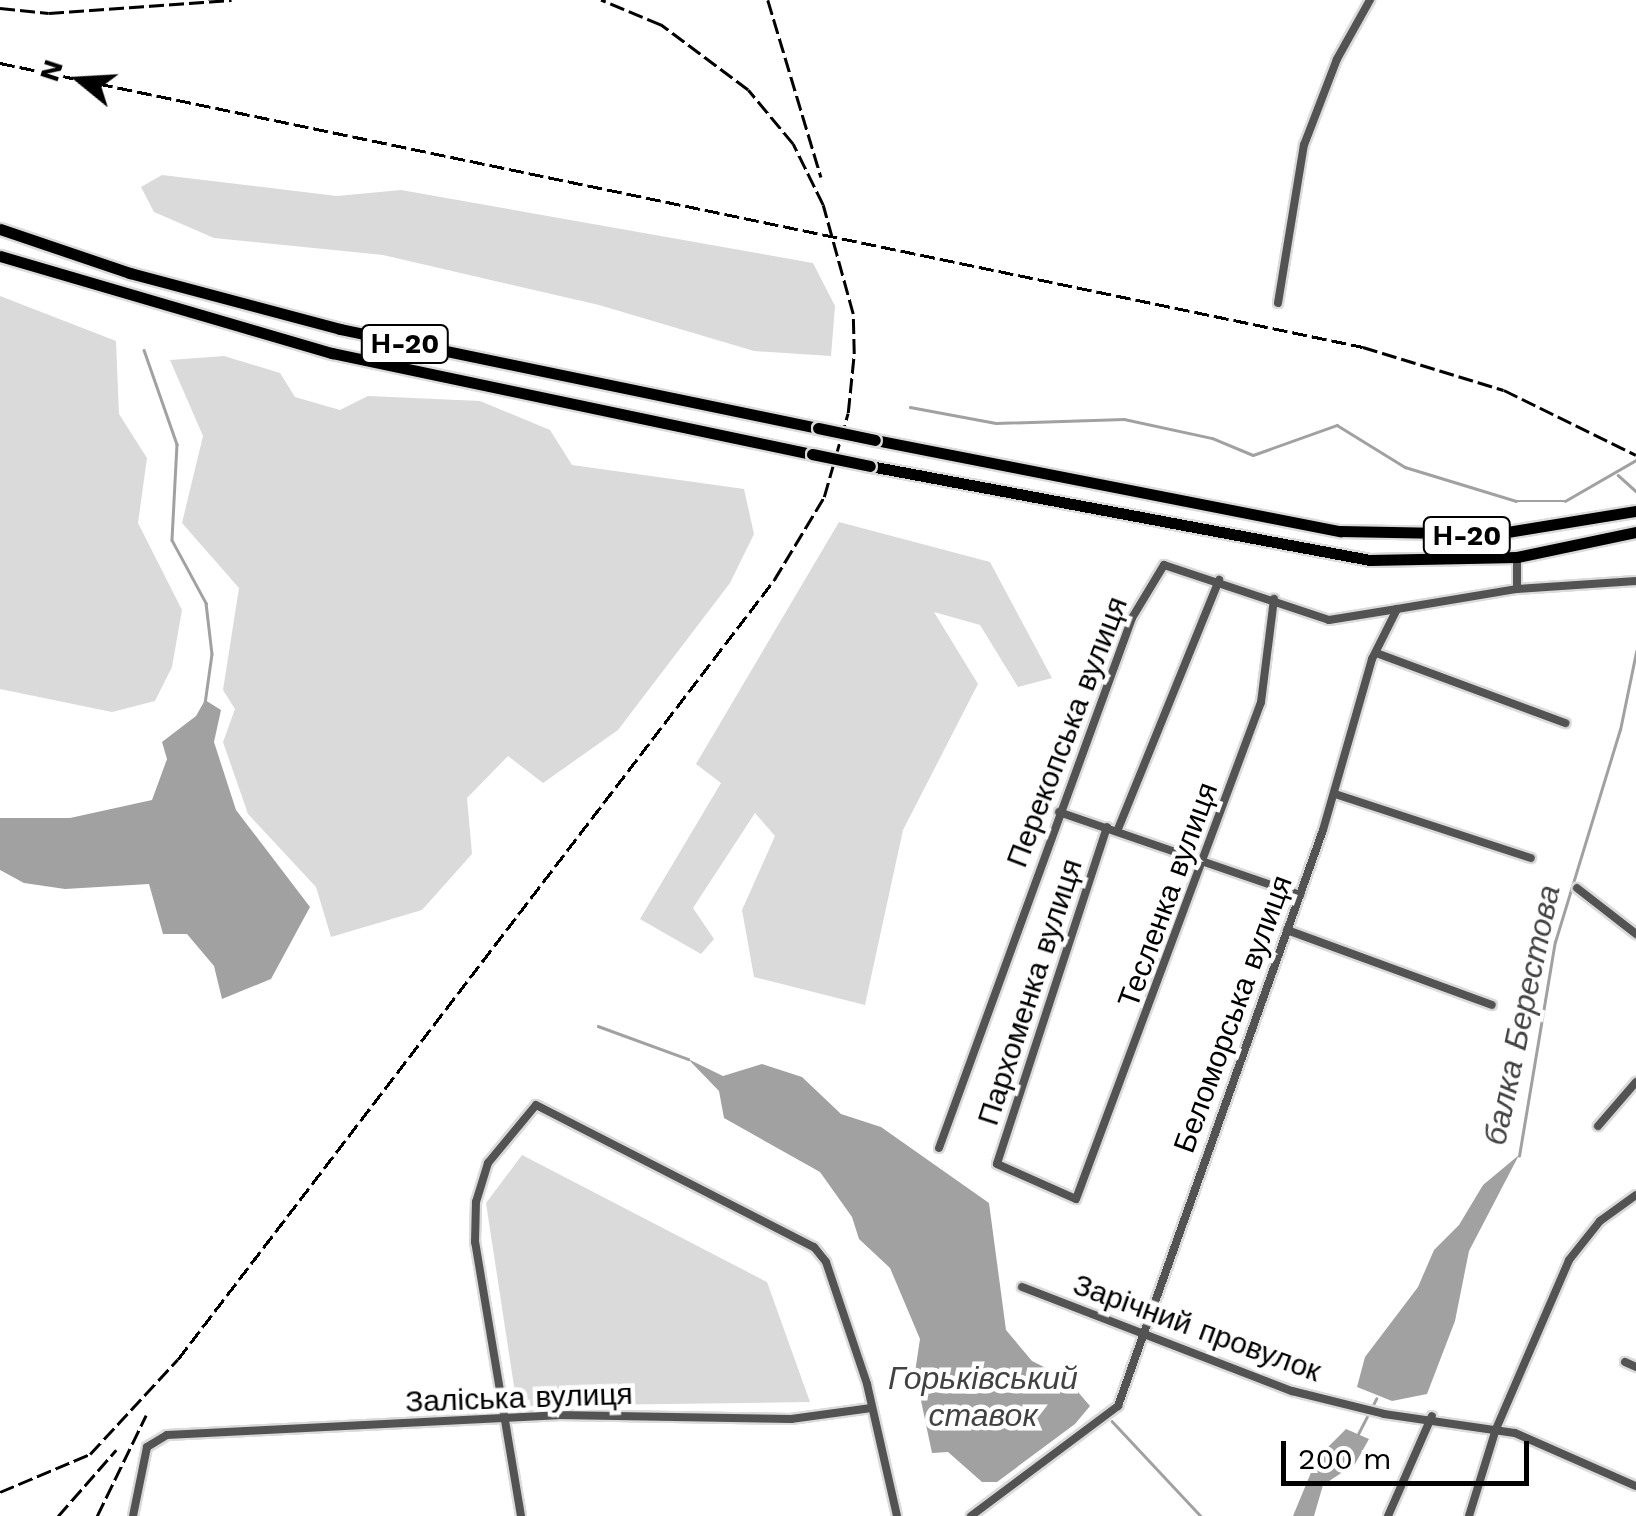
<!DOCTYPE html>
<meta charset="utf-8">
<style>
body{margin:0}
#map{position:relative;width:1636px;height:1516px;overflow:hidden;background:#fff;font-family:"Work Sans",sans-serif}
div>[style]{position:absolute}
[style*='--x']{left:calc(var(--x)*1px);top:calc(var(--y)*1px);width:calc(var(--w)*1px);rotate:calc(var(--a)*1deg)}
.green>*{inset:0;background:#dadada}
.water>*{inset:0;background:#a1a1a1}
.stream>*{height:2.5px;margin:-1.25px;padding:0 1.25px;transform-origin:1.25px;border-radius:1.25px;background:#a1a1a1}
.roads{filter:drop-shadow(2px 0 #dbdbdb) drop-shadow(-2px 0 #dbdbdb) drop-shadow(0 2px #dbdbdb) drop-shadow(0 -2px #dbdbdb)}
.minor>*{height:8px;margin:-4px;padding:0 4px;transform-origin:4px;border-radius:4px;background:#535353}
.primary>*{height:11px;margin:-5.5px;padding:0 5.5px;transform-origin:5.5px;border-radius:5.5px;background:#000}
.rail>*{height:2.5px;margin-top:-1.25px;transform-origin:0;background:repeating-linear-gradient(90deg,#000 0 15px,transparent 0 20px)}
.bridges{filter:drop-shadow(2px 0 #dbdbdb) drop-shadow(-2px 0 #dbdbdb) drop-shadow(0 2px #dbdbdb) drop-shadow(0 -2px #dbdbdb)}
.primary-bridge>*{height:11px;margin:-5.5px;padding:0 5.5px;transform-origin:5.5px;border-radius:5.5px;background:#000}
span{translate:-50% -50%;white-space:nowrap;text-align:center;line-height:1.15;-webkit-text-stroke:9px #fff;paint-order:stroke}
.shield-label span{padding:2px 8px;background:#fff;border:2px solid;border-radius:8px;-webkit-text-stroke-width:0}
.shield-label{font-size:28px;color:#000;font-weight:700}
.street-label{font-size:30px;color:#000}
.water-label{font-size:32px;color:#424242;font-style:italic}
.north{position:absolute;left:30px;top:30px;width:100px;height:100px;-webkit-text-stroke:8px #fff;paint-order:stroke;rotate:288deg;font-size:28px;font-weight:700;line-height:40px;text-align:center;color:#000}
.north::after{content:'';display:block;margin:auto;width:35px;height:45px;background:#000;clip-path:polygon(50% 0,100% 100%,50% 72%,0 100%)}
.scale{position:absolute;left:1281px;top:1441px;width:248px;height:45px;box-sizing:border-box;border:5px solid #000;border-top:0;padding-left:12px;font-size:30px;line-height:35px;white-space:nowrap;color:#000;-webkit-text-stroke:8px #fff;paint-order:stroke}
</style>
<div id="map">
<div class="green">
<div style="clip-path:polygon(162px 175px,337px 196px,401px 190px,813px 263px,835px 306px,831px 356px,754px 351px,599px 305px,383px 255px,214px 238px,154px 212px,141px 187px)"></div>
<div style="clip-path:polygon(0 296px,116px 341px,119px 414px,147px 458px,138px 523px,182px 610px,172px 667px,155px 701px,112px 712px,0 689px)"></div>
<div style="clip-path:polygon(224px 356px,280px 373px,295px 397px,340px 410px,368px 396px,480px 401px,550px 430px,572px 465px,744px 489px,754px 534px,730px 583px,618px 730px,543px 783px,508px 756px,467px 798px,472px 854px,422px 910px,331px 937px,316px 887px,248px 814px,223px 742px,235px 709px,223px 690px,239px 588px,182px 523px,203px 436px,170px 360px)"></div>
<div style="clip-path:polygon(839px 522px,990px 562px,1052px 678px,1018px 687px,980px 625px,934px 612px,978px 684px,903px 830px,865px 1005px,754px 977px,742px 910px,775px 836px,755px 813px,693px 908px,714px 939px,701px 954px,640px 919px,721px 783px,696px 764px)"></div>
<div style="clip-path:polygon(522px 1155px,767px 1282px,810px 1402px,517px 1406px,486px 1203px)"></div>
</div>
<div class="water">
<div style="clip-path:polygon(205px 700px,221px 710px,214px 742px,236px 810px,310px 907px,271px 979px,222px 999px,214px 966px,187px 934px,163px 934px,149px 884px,65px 889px,24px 883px,0 870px,0 818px,70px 818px,152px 800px,167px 759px,162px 742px,196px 716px)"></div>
<div style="clip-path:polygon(688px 1059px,723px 1076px,762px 1064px,802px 1077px,841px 1114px,881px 1127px,989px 1203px,1006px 1330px,1032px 1361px,1066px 1378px,1090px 1406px,1075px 1424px,997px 1482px,982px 1482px,948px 1452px,932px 1453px,915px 1372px,920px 1339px,890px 1268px,859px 1239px,852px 1217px,820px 1172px,724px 1118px,719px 1091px)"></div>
<div style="clip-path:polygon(1519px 1155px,1469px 1251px,1455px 1321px,1427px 1394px,1392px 1401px,1357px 1387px,1365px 1357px,1418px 1287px,1434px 1250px,1459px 1225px,1483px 1185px)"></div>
<div style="clip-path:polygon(1346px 1429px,1369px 1439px,1355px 1464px,1323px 1485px,1314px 1516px,1293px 1516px,1317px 1458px)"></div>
</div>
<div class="stream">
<div style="--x:144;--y:350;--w:100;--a:70.7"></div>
<div style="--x:177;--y:444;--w:96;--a:93"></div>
<div style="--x:172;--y:540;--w:72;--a:61.6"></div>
<div style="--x:206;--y:603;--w:51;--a:83.3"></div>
<div style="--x:212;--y:654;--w:50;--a:98"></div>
<div style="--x:910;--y:407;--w:87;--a:10.5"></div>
<div style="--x:996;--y:423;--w:128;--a:-1.8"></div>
<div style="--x:1124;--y:419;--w:90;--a:12.2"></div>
<div style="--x:1212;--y:438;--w:44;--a:22.5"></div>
<div style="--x:1253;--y:455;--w:89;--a:-19.7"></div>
<div style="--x:1337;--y:425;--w:80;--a:31.7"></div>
<div style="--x:1405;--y:467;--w:116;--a:17"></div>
<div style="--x:1516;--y:501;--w:49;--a:0"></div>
<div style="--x:1565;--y:501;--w:82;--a:-30"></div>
<div style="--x:1618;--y:475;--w:24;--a:42"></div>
<div style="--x:598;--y:1026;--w:96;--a:20.1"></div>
<div style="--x:1519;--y:1156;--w:217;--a:-80.5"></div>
<div style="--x:1555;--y:942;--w:222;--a:-73"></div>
<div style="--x:1620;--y:730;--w:80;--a:-78.4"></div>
<div style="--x:1112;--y:1421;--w:130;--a:46.9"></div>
<div style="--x:1357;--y:1436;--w:42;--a:-62.8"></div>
</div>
<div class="roads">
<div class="minor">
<div style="--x:1278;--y:303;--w:160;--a:-80.7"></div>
<div style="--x:1304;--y:145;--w:92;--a:-69"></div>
<div style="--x:1337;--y:59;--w:68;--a:-60.8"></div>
<div style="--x:1517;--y:589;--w:119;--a:-3.8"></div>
<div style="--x:1376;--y:653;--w:202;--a:20.3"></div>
<div style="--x:1335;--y:794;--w:206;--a:18.1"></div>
<div style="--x:1059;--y:812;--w:255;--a:19"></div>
<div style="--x:1107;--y:827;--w:354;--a:108.1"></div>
<div style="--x:997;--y:1164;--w:86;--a:23.9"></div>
<div style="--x:1076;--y:1199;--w:530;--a:-69.58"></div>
<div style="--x:1261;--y:702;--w:104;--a:-82.8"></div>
<div style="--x:1118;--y:829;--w:269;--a:-67.9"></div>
<div style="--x:1577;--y:888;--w:75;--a:37.9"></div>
<div style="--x:1287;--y:930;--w:218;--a:20.1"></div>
<div style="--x:1598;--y:1126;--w:58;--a:-49.2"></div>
<div style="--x:939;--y:1148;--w:564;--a:-69.99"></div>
<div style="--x:1132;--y:618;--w:62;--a:-58.9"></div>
<div style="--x:1164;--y:565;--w:174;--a:18.4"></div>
<div style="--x:1329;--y:620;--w:69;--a:-9.2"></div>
<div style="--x:1022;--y:1287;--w:289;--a:21.1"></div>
<div style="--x:1292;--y:1391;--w:95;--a:14"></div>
<div style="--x:1384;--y:1414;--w:132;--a:8.3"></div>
<div style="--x:1515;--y:1433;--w:132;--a:23.7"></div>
<div style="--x:1625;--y:1362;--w:12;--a:24"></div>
<div style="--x:133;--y:1516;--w:70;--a:-78.5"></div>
<div style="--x:147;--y:1447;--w:23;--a:-31"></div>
<div style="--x:167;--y:1435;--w:391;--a:-2.9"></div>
<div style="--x:557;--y:1415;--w:234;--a:1"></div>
<div style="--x:791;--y:1419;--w:81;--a:-7.8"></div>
<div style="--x:521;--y:1516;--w:278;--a:-99.5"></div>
<div style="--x:475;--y:1242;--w:40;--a:-88.6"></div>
<div style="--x:476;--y:1202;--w:41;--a:-72.9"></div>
<div style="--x:488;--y:1163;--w:75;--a:-50.4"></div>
<div style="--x:536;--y:1105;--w:312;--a:27.1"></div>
<div style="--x:814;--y:1247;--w:19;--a:51"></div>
<div style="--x:826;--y:1262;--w:129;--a:71.4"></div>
<div style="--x:867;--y:1384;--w:135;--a:77.2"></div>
<div style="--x:971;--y:1516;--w:184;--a:-36.8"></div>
<div style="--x:1118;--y:1406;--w:611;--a:-70.41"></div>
<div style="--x:1323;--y:830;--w:178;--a:-74"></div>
<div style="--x:1372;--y:659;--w:56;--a:-63.4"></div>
<div style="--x:1397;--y:609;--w:122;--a:-9.5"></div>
<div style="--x:1517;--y:589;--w:32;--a:-90"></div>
<div style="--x:1388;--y:1516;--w:109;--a:-66.3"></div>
<div style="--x:1469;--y:1516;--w:91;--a:-72.8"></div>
<div style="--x:1496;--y:1429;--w:184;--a:-66.6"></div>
<div style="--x:1569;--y:1260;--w:50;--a:-51.5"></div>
<div style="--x:1600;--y:1221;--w:44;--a:-35.8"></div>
</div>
<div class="primary">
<div style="--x:0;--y:229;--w:137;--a:18.7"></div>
<div style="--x:130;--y:273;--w:217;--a:14.9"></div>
<div style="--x:340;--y:329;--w:488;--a:11.7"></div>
<div style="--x:0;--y:256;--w:346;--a:16.3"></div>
<div style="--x:332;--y:353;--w:491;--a:11.9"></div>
<div style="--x:875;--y:440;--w:474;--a:11.1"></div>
<div style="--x:1340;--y:531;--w:155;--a:1.1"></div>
<div style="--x:1495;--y:534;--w:143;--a:-9.3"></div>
<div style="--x:870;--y:466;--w:509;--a:10.65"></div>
<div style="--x:1370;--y:560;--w:147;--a:-1.2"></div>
<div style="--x:1517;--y:557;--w:122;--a:-11.9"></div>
</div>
</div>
<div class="rail">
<div style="--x:768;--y:0;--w:185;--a:73.3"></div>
<div style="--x:0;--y:8;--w:49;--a:5.8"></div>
<div style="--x:49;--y:13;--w:183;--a:-4.1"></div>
<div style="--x:0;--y:63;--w:1392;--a:11.77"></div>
<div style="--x:1363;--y:347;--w:147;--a:17"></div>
<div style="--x:1504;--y:390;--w:147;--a:26.2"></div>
<div style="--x:0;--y:1492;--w:98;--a:-22.9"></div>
<div style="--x:90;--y:1454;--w:129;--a:-47.2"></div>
<div style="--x:178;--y:1359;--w:981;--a:-52.58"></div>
<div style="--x:774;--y:580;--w:97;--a:-58.9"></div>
<div style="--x:824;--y:497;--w:87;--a:-74.1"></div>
<div style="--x:848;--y:413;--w:59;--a:-84.2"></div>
<div style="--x:854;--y:354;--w:40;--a:-91.4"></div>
<div style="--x:853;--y:314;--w:113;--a:-105.4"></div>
<div style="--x:823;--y:205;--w:68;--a:-116.2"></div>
<div style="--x:793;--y:144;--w:70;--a:-129.8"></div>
<div style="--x:748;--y:90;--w:109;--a:-143.2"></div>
<div style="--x:661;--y:25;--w:65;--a:-157.4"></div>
<div style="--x:58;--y:1516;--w:88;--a:-48.7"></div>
<div style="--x:97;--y:1516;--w:112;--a:-64.1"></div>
</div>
<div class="bridges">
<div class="primary-bridge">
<div style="--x:818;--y:428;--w:58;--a:11.9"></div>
<div style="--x:812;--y:454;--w:59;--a:11.7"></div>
</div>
</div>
<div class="shield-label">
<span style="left:405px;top:344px">Н-20</span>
<span style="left:1467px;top:536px">Н-20</span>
</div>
<div class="street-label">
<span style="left:1067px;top:732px;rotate:-69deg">Перекопська вулиця</span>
<span style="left:1168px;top:895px;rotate:-70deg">Тесленка вулиця</span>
<span style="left:1030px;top:992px;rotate:-72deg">Пархоменка вулиця</span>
<span style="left:1233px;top:1014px;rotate:-70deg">Беломорська вулиця</span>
<span style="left:1197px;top:1328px;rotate:20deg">Зарічний провулок</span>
<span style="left:519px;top:1398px;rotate:-2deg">Заліська вулиця</span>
</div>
<div class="water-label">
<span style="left:1522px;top:1015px;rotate:-78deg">балка Берестова</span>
<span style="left:983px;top:1397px">Горьківський<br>ставок</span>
</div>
<div class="north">N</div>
<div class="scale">200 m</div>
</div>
